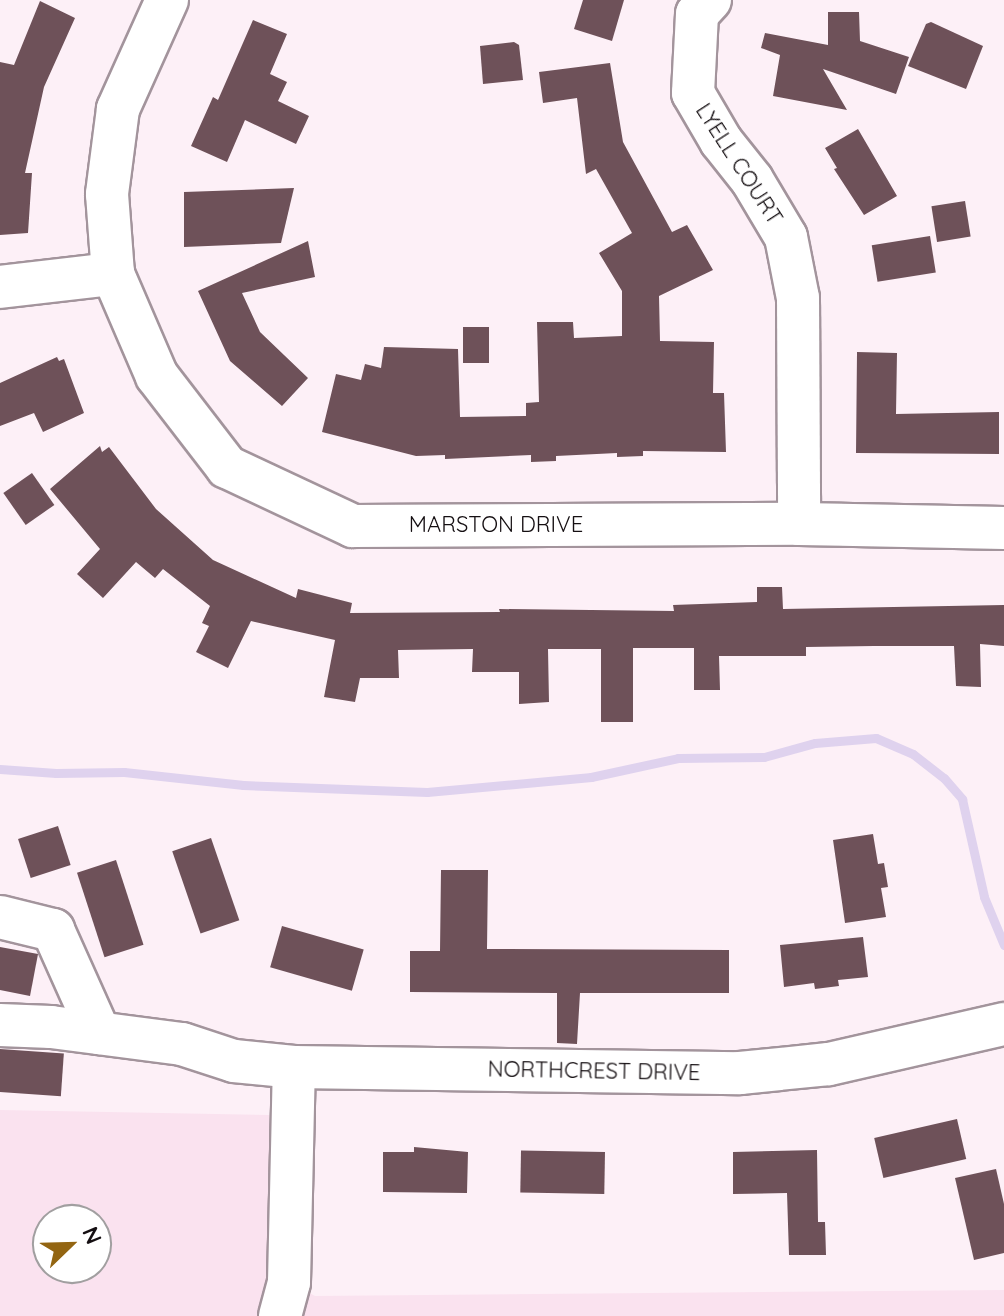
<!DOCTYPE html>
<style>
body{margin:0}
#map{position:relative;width:1004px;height:1316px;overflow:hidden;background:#fdf0f7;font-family:Quicksand,sans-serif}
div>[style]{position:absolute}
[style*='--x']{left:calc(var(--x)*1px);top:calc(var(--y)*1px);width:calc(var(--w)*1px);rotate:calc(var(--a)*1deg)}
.built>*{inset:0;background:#fae2ef}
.stream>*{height:9px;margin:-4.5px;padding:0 4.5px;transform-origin:4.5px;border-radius:4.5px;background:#dfd2ee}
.building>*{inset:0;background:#6e5159;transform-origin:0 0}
.roads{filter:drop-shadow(2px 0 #a3949c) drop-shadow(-2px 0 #a3949c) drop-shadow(0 2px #a3949c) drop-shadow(0 -2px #a3949c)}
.minor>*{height:42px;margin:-21px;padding:0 21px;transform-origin:21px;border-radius:21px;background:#fff}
span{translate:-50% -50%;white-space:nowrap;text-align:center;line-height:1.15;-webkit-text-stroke:8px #fff;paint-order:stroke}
.street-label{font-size:22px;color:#150f12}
.north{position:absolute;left:32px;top:1204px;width:80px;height:80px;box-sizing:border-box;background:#fff;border:2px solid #a19fa0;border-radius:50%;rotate:67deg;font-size:22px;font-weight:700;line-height:32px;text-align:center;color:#150f12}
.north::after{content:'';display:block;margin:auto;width:28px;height:36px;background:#936512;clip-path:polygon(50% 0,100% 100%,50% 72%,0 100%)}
</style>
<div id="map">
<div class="built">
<div style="clip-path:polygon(evenodd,0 1110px,269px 1115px,272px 1175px,289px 1282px,315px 1296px,1004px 1290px,1004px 1316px,0 1316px,0 1110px,48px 1220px,96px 1220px,96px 1268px,48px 1268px,48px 1220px)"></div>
</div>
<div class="stream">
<div style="--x:0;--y:769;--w:56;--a:4.1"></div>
<div style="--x:56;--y:773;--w:68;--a:-0.8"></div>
<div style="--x:124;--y:772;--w:120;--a:6.2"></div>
<div style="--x:243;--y:785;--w:184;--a:2.2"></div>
<div style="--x:427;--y:792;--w:165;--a:-5.2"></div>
<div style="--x:591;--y:777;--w:89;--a:-12.3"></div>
<div style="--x:678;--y:758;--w:86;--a:-0.7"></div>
<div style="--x:764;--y:757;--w:53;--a:-15.4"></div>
<div style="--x:815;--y:743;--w:61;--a:-4.7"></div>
<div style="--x:876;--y:738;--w:40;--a:23.4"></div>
<div style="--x:913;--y:754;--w:39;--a:38"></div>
<div style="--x:944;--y:778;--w:28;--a:49"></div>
<div style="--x:962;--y:799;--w:100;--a:77.3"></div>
<div style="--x:984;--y:897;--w:52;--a:67.4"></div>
</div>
<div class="building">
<div style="clip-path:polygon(583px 0,624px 0,612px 41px,574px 29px)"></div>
<div style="clip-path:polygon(40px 1px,75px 18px,44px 87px,25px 173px,32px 173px,28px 233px,0 235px,0 62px,14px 65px)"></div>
<div style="clip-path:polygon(828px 12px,859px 12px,860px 41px,909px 57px,896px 94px,823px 69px,847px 110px,773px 96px,780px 55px,761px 48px,765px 33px,828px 45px)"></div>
<div style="clip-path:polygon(253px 20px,287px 34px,270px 74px,287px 82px,278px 101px,309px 116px,296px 144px,245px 120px,227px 162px,191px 146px,213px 97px,218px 100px)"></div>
<div style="clip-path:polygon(931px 22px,983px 46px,966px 89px,908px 66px,926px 24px)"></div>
<div style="clip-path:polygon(514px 42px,519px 45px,523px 80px,483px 84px,480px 46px)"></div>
<div style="clip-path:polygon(610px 63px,623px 142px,672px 232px,687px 225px,713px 270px,659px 296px,660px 341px,714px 342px,713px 393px,724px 393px,726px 452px,643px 451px,643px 456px,617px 457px,617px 453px,556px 456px,556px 461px,531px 462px,531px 455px,445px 459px,445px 455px,416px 456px,322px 432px,336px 374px,361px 380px,365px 364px,381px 368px,384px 347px,458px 349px,460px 417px,526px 416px,526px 403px,539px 402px,537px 322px,573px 322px,574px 338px,622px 336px,622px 291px,599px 253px,632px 233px,596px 169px,586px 174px,577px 98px,543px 103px,539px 72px)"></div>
<div style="clip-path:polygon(858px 129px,897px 196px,864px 215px,834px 169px,837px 168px,825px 148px)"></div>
<div style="clip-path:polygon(294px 188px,281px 243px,184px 247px,184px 192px)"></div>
<div style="left:965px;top:201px;width:36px;height:34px;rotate:81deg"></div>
<div style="left:930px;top:236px;width:37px;height:59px;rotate:81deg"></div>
<div style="clip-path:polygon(308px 241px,315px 277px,242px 293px,260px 332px,308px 378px,282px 406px,230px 361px,198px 291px)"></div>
<div style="left:463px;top:327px;width:26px;height:36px"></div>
<div style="clip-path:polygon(857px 352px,897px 353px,896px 414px,999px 412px,999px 454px,856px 453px)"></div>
<div style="clip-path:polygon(57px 357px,59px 361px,64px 359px,84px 413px,43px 432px,34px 413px,0 426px,0 383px)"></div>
<div style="clip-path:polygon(100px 446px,102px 452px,109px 447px,156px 509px,213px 560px,296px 598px,298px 589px,352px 603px,350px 613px,500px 612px,499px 609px,674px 611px,673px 605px,757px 602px,757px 587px,782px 587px,783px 609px,1004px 605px,1004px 646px,980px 644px,981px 687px,956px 686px,954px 646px,874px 646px,806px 647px,806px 656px,719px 656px,720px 690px,694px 690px,694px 648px,633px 648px,633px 722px,601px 722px,601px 649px,548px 649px,549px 702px,519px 704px,519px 672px,472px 672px,473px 649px,398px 650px,399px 678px,360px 678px,355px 702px,324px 697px,335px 640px,251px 621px,228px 668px,196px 652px,209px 626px,202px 623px,210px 606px,163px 569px,155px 578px,136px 562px,103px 598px,77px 574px,100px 549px,50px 489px)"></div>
<div style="left:32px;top:473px;width:39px;height:35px;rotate:55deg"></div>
<div style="left:58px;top:826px;width:41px;height:42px;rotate:72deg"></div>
<div style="clip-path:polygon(873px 834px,878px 864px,884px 863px,888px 887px,881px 888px,886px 917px,845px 923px,833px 840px)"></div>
<div style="left:211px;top:838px;width:87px;height:41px;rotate:71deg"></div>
<div style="left:116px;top:860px;width:89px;height:41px;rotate:72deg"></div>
<div style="clip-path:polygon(441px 870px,488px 870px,487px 949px,729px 950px,729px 993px,580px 993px,577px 1044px,557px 1043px,557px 993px,410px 992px,410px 951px,440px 951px)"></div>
<div style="left:282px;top:926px;width:85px;height:43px;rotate:16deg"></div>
<div style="clip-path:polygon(863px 937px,868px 977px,838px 980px,839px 986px,815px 989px,814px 983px,784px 987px,780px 945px)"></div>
<div style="clip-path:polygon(0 947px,38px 954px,30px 996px,0 990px)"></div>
<div style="left:0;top:1049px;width:64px;height:43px;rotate:4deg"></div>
<div style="left:957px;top:1119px;width:41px;height:85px;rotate:77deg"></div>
<div style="clip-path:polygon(414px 1147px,468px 1152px,467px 1193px,383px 1192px,383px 1152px,414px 1152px)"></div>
<div style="clip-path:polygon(817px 1150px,818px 1222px,825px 1222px,826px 1255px,789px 1255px,787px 1193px,733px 1194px,733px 1152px)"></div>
<div style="left:605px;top:1152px;width:42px;height:84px;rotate:91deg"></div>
<div style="clip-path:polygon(996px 1169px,1004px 1204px,1004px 1253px,974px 1260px,955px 1178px)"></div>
</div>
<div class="roads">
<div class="minor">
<div style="--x:167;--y:0;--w:120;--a:114.2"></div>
<div style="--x:118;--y:109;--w:86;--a:97.4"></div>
<div style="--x:107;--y:194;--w:80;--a:85.7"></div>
<div style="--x:113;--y:274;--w:111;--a:66.7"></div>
<div style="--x:157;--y:376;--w:115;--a:52.4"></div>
<div style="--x:227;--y:467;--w:139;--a:25.1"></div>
<div style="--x:353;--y:526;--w:446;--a:-0.3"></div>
<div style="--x:799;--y:524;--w:205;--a:1.1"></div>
<div style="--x:710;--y:0;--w:19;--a:133"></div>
<div style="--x:697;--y:14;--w:79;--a:92.9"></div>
<div style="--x:693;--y:93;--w:56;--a:59.7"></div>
<div style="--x:721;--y:141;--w:50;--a:51.5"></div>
<div style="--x:752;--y:180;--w:66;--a:59.2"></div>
<div style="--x:786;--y:237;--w:62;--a:78.9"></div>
<div style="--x:798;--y:298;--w:226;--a:89.7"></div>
<div style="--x:0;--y:287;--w:114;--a:-6.6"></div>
<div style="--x:0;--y:917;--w:55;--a:13.8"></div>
<div style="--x:53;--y:930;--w:113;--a:65.9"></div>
<div style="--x:0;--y:1025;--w:51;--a:2.2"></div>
<div style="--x:51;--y:1027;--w:132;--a:7.4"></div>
<div style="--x:182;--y:1044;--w:55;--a:18.1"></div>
<div style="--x:234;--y:1061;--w:60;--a:5.7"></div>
<div style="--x:294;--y:1067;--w:446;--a:0.8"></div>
<div style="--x:740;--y:1073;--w:89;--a:-5.8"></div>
<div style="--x:829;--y:1064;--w:180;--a:-12.9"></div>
<div style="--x:280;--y:1316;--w:35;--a:-75"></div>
<div style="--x:289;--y:1282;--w:215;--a:-88.7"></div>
</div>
</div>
<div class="street-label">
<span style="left:739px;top:164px;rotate:57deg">LYELL COURT</span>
<span style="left:496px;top:525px">MARSTON DRIVE</span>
<span style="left:594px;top:1071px;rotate:1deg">NORTHCREST DRIVE</span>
</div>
<div class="north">N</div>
</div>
